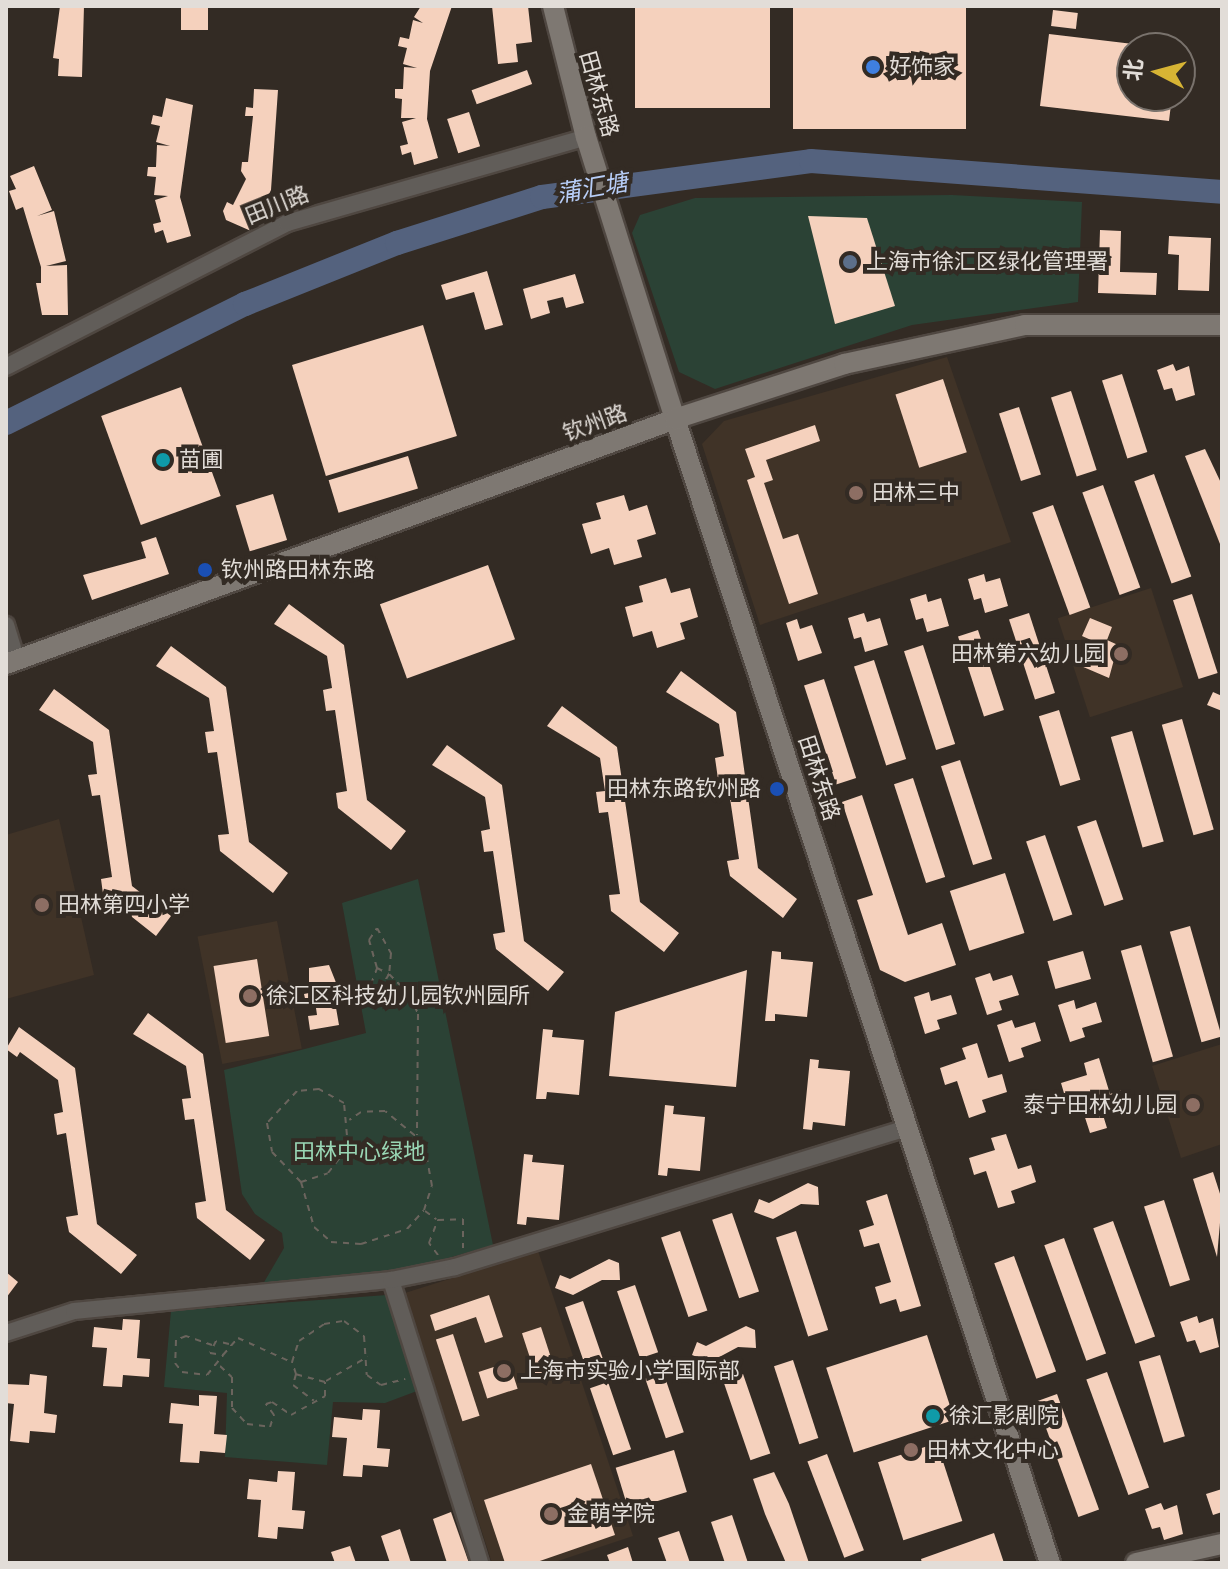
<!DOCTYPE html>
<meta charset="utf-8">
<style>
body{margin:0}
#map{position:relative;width:1228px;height:1569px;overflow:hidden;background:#332b24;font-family:"DM Sans","Noto Sans SC",sans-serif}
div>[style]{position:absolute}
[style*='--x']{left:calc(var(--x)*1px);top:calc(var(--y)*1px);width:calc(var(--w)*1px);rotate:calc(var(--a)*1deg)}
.built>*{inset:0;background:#403327;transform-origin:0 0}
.green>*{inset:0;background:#2b4235}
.river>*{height:24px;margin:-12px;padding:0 12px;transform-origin:12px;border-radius:12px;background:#54627e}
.building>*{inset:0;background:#f5d1bd;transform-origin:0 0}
.path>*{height:2px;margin-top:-1px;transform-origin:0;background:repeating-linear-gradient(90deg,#6b645d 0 6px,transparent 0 12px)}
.roads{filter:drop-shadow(2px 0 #4f4741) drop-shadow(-2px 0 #4f4741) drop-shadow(0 2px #4f4741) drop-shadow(0 -2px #4f4741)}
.street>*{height:16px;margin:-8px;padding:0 8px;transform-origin:8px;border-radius:8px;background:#615d59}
.secondary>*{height:20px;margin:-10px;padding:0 10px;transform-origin:10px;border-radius:10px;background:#7e7872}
.dots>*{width:22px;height:22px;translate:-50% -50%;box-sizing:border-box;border:4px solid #332b24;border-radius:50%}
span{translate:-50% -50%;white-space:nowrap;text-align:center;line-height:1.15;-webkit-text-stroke:8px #332b24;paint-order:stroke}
.poi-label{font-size:22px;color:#e2ddd8}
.left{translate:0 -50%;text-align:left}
.right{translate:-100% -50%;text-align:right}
.street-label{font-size:22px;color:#e2ddd8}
.park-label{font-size:22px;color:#99d7b5}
.water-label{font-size:24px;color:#b8cef8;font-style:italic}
.frame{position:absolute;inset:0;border:8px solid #e2ddd8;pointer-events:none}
.north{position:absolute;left:1116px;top:32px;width:80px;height:80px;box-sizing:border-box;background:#332b24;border:2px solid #79726c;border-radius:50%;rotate:276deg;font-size:22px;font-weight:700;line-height:32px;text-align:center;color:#e2ddd8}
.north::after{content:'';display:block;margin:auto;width:28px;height:36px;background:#d7b434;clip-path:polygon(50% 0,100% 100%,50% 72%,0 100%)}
</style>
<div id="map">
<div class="built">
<div style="clip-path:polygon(947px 357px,1011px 542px,760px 625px,702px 444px,724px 421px)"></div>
<div style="left:1151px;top:588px;width:104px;height:98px;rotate:72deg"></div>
<div style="clip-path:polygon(59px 819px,94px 975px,6px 999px,6px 835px)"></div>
<div style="left:277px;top:921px;width:130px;height:81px;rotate:79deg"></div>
<div style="clip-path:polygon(1222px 1044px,1222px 1144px,1181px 1158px,1152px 1066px)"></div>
<div style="clip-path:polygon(538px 1251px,633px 1536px,552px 1563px,492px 1563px,405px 1293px)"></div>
</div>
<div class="green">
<div style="clip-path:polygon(952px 195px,1082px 202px,1078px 302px,912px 325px,715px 389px,679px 372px,632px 233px,640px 215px,695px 198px)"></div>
<div style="clip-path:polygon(418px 879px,493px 1245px,407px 1270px,263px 1284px,284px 1248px,282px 1233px,255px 1214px,242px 1194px,224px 1070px,366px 1033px,342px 903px)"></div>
<div style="clip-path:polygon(387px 1295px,417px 1391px,385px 1403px,333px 1402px,327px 1465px,225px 1457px,227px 1393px,164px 1387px,171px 1311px)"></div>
</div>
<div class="river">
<div style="--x:6;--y:423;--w:267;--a:-26.5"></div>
<div style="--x:245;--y:304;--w:164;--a:-21.9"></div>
<div style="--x:397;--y:243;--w:152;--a:-17.6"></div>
<div style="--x:542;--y:197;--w:271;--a:-7.6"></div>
<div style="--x:811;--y:161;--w:412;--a:4.3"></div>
</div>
<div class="building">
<div style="clip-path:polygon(60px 6px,84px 6px,82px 77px,58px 76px,59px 59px,53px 58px)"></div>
<div style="left:181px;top:6px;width:27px;height:24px"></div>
<div style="clip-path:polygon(421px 6px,452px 6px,430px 71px,427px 119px,438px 158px,414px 165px,411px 152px,402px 155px,400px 146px,408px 144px,402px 122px,416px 118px,401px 118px,402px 99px,395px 98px,395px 89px,403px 89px,404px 67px,417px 68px,403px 64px,407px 48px,398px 46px,400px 37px,409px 39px,413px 20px,423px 23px,414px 17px)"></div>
<div style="clip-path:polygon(492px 6px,528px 6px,532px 42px,516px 44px,518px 62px,498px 64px)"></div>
<div style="left:635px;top:6px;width:135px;height:102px"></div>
<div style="left:793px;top:6px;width:173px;height:123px"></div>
<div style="left:1053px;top:10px;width:25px;height:16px;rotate:7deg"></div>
<div style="clip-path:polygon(1049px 34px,1150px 46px,1132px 48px,1132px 96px,1172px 96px,1169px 121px,1040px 106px)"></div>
<div style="left:527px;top:70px;width:15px;height:59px;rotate:70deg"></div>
<div style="clip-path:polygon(254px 89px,278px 90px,271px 190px,251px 231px,226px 220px,223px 211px,227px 202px,233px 205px,246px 179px,241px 171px,242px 162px,248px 162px,253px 116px,245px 116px,246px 107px,253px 108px)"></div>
<div style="clip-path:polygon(166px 98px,193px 105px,180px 197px,191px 236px,167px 243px,163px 230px,155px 233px,153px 224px,161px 222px,155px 200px,168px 196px,154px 195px,156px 177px,147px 176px,148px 167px,156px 167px,157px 145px,170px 146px,156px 142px,160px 126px,151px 124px,153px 115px,162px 117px)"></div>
<div style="left:469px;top:112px;width:36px;height:23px;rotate:72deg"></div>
<div style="clip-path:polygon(34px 166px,52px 210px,37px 216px,54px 211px,66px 261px,46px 266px,67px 265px,68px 315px,42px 315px,36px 283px,41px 283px,41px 267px,23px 207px,16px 210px,9px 191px,16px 189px,10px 176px)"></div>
<div style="clip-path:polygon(808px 216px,867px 218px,895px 306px,835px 324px)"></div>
<div style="clip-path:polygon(1100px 230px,1121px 231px,1120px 272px,1157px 273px,1156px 295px,1098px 293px)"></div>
<div style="clip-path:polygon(1169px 236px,1211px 238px,1209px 291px,1178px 290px,1179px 255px,1168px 254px)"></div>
<div style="clip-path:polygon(487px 271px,503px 325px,485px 330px,474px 292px,446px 300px,441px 285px)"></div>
<div style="clip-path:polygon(575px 274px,584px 303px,566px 308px,563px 297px,547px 301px,550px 313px,531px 319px,523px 289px)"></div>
<div style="left:423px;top:325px;width:116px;height:137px;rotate:73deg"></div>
<div style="clip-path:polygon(1173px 364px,1176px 371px,1189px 366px,1195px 395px,1176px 401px,1172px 388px,1164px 390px,1157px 370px)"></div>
<div style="left:1122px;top:374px;width:82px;height:21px;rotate:72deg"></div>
<div style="left:943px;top:379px;width:77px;height:50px;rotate:72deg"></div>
<div style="left:181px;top:387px;width:116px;height:85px;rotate:70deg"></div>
<div style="left:1071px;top:391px;width:83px;height:21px;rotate:72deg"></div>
<div style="left:1019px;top:407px;width:71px;height:21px;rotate:72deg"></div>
<div style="clip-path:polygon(815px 425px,820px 441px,766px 460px,773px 480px,764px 483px,783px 539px,798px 534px,818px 594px,789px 604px,747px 480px,755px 477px,745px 449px)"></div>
<div style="clip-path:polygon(1205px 449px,1222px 485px,1222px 549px,1185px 456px)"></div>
<div style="left:408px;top:456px;width:34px;height:83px;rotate:73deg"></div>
<div style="left:1154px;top:474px;width:109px;height:21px;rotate:70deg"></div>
<div style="left:1103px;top:485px;width:109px;height:22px;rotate:70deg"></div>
<div style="left:273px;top:494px;width:48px;height:39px;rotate:73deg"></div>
<div style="clip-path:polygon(624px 495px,629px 511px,647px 505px,656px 534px,637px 540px,642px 557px,614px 565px,609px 548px,591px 554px,582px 524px,601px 519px,596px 503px)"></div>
<div style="left:1053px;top:505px;width:109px;height:22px;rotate:70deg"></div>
<div style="clip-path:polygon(156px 537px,169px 574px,92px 600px,83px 575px,146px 558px,141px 542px)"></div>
<div style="left:488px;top:565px;width:79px;height:115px;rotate:70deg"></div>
<div style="clip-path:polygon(984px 574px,986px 582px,1000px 578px,1008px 606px,985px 613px,981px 598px,974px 600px,968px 579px)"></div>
<div style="clip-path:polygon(666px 578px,671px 593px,690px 588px,698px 617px,680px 623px,685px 639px,657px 648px,652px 631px,633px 637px,625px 607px,643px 602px,639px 586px)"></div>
<div style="clip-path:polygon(926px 594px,928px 602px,941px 598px,949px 626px,927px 632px,923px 618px,916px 620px,910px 599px)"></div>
<div style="left:1192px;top:594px;width:83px;height:20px;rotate:72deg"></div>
<div style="clip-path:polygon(289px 604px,344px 645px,367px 800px,406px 831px,391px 850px,338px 808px,336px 793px,347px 791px,335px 710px,326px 711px,323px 690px,332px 688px,327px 656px,274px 624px)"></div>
<div style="clip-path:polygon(864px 613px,867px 622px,880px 618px,888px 645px,865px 652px,861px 637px,854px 639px,848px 618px)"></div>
<div style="left:1029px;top:613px;width:84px;height:21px;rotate:72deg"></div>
<div style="clip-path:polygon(1090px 618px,1112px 627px,1107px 640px,1118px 645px,1109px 678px,1074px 663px,1091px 640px,1082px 636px)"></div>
<div style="clip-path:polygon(797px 619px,800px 629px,812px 625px,822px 653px,798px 661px,786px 623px)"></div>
<div style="left:978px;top:630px;width:84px;height:21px;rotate:72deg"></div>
<div style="left:923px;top:645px;width:104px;height:20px;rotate:72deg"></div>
<div style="clip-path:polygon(171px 646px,226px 687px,249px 842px,288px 873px,273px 893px,220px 851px,218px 835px,229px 834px,217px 752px,208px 753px,205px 732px,214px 731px,209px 698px,156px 666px)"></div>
<div style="left:874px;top:660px;width:104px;height:21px;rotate:72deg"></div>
<div style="clip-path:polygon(681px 671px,736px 712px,758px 868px,797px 899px,783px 918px,730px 876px,727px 861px,739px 859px,727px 778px,718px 779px,715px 758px,724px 756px,719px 724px,666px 692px)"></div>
<div style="left:824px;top:679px;width:104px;height:21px;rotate:72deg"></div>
<div style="clip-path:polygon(54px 689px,109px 730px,132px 886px,171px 916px,156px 936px,103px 894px,101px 879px,112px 877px,100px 795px,92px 796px,88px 775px,97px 774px,93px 742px,39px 710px)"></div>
<div style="clip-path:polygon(1213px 692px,1222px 696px,1222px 711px,1207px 705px)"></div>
<div style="clip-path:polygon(562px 706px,617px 747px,640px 902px,679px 933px,664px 952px,611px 911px,609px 895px,620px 894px,608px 812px,599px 813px,596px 792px,605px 791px,600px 758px,547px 726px)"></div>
<div style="left:1059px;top:710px;width:73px;height:21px;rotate:73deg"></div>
<div style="left:1182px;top:719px;width:115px;height:21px;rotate:74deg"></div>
<div style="left:1132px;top:731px;width:115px;height:22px;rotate:74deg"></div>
<div style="clip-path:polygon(447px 745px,502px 785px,524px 941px,564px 972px,548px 991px,496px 949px,493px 934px,505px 932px,493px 851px,484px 852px,481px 831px,490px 829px,485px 797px,432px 765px)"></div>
<div style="left:960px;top:760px;width:104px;height:20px;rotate:72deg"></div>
<div style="left:913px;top:778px;width:104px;height:20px;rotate:72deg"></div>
<div style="clip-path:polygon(862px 795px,908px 935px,942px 923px,956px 965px,905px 982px,880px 970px,857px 900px,873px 895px,842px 802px)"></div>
<div style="left:1096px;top:820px;width:84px;height:20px;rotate:71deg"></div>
<div style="left:1045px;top:835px;width:84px;height:20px;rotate:71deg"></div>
<div style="left:1005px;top:873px;width:63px;height:58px;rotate:72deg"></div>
<div style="left:1190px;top:926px;width:115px;height:21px;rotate:74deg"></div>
<div style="left:1141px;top:945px;width:116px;height:21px;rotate:74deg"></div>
<div style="clip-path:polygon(772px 951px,781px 952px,781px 959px,813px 962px,807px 1017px,775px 1014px,775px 1021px,765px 1021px)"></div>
<div style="left:1083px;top:951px;width:29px;height:37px;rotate:74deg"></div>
<div style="left:257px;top:959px;width:78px;height:44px;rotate:81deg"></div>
<div style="clip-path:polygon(329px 965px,337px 985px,345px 984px,347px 1000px,335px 1002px,339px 1025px,310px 1030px,308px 1016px,317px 1015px,315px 1001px,306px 1003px,304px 994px,309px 993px,309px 968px)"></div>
<div style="clip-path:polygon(747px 970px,736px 1087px,609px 1076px,615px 1012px)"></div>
<div style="clip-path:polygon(990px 973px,993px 981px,1012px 975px,1019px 995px,999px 1001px,1002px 1010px,987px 1015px,975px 978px)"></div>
<div style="clip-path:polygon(929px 992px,931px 1001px,951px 995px,957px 1014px,937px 1020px,940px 1029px,925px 1034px,914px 997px)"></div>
<div style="clip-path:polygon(1074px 1000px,1076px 1009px,1096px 1002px,1102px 1022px,1082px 1028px,1085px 1037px,1070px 1042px,1058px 1005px)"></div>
<div style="clip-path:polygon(148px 1013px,203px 1054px,226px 1210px,265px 1240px,250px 1260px,197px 1218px,195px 1203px,206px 1201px,194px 1119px,185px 1120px,182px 1099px,191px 1098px,186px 1066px,133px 1034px)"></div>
<div style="clip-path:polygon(1012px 1020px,1015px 1028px,1035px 1022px,1041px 1041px,1021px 1048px,1024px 1057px,1009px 1062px,997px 1025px)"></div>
<div style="clip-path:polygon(19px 1027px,75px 1068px,97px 1224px,137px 1255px,121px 1274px,69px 1232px,66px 1217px,78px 1215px,66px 1133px,57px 1135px,54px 1114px,63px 1112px,58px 1080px,20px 1052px,17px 1057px,6px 1049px)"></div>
<div style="clip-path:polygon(543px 1029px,553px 1030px,552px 1037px,584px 1040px,579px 1095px,547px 1092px,546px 1099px,536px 1099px)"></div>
<div style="clip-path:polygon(977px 1043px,988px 1078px,1002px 1074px,1007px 1092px,982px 1100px,986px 1112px,969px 1118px,957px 1081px,945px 1085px,940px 1068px,966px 1059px,962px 1048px)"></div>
<div style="clip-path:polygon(1099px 1058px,1110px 1094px,1123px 1090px,1129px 1107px,1103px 1115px,1107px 1128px,1090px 1133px,1078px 1096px,1066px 1100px,1061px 1083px,1087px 1075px,1084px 1063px)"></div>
<div style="clip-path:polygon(810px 1059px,819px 1060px,818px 1068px,850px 1071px,845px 1126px,813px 1122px,812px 1130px,803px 1129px)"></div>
<div style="clip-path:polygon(665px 1105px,674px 1106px,673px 1114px,705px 1117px,700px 1171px,668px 1168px,667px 1176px,658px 1175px)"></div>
<div style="clip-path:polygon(1006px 1134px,1018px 1169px,1031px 1165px,1036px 1182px,1011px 1191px,1015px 1203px,998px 1208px,986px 1171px,974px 1175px,969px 1158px,995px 1150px,991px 1138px)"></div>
<div style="clip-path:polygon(524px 1154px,533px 1155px,532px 1162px,564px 1165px,559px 1220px,527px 1217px,526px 1225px,517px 1224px)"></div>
<div style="clip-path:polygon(1213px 1172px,1222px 1200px,1217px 1257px,1193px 1179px)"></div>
<div style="clip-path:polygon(808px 1183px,818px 1187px,819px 1205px,801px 1204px,773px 1219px,754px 1212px,759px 1199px,769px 1203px)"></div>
<div style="clip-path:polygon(887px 1194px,921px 1306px,900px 1312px,896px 1299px,880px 1304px,875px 1287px,891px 1282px,879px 1243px,864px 1247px,859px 1230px,874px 1225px,866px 1201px)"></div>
<div style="left:1164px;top:1200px;width:84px;height:21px;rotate:72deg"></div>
<div style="left:732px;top:1213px;width:83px;height:21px;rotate:71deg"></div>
<div style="left:1113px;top:1221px;width:123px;height:21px;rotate:70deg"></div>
<div style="left:680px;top:1231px;width:84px;height:20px;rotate:71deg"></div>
<div style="left:796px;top:1231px;width:104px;height:21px;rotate:72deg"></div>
<div style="left:1064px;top:1238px;width:123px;height:21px;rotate:70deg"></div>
<div style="left:1014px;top:1256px;width:123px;height:21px;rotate:70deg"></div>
<div style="clip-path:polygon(609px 1259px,619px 1263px,620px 1280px,602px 1280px,573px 1295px,555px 1288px,560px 1275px,570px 1279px)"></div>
<div style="clip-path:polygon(6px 1272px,18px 1282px,6px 1298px)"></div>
<div style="left:635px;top:1285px;width:71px;height:19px;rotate:71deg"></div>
<div style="clip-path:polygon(489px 1295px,503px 1337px,485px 1343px,476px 1317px,435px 1331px,430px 1315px)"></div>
<div style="left:583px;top:1301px;width:71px;height:19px;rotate:71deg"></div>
<div style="clip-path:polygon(1197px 1316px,1199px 1323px,1213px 1318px,1219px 1347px,1200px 1353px,1195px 1340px,1187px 1342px,1180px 1322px)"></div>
<div style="clip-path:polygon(123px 1319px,140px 1320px,137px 1358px,150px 1359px,149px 1377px,123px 1375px,122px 1387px,103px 1386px,107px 1348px,92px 1347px,94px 1327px,122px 1330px)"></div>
<div style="clip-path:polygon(746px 1326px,755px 1330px,756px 1348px,738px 1347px,710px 1362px,692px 1355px,697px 1342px,706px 1346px)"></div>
<div style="left:541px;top:1327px;width:44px;height:20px;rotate:72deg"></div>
<div style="left:453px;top:1334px;width:86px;height:18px;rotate:72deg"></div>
<div style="left:927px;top:1335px;width:89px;height:106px;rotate:72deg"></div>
<div style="left:1160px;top:1355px;width:85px;height:22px;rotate:73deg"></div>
<div style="left:793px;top:1360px;width:82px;height:20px;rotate:72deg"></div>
<div style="left:509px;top:1362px;width:28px;height:32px;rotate:72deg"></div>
<div style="left:661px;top:1366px;width:70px;height:19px;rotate:71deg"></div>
<div style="left:1107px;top:1372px;width:123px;height:22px;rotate:70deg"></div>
<div style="clip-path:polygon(30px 1374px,47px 1376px,44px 1413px,57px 1415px,55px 1433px,30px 1431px,29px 1443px,10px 1441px,14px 1404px,6px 1403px,6px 1384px,29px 1385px)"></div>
<div style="left:743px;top:1374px;width:84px;height:21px;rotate:71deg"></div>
<div style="left:608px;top:1382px;width:71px;height:19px;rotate:71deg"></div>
<div style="left:1057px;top:1394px;width:123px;height:22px;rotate:70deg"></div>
<div style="clip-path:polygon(199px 1395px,217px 1396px,214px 1434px,227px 1435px,225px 1453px,200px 1451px,199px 1463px,180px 1462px,183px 1424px,169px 1423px,171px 1403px,199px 1406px)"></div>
<div style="clip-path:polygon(363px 1409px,380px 1410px,377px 1448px,390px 1449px,388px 1467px,363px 1465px,362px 1477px,343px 1476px,347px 1438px,332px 1437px,334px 1417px,362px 1420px)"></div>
<div style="left:937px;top:1443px;width:82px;height:62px;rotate:72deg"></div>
<div style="left:674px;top:1450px;width:44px;height:61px;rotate:73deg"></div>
<div style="left:827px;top:1454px;width:103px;height:21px;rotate:69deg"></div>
<div style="clip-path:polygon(591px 1464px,615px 1535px,534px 1563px,505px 1563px,484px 1500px)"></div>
<div style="clip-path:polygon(278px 1471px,295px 1472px,292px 1510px,305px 1511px,303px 1529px,278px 1527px,277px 1539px,258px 1537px,261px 1500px,247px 1499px,249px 1479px,277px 1482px)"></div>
<div style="clip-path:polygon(774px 1472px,789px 1504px,809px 1563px,786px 1563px,765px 1514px,753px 1479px)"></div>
<div style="clip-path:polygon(1222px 1489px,1222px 1512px,1213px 1515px,1206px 1494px)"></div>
<div style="clip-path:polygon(1161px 1503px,1164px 1510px,1177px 1505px,1183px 1534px,1164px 1540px,1160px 1527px,1152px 1529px,1145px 1509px)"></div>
<div style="clip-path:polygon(451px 1512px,469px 1563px,447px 1563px,433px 1519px)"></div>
<div style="clip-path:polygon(732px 1515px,748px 1563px,725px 1563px,711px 1522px)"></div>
<div style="clip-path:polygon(400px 1529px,411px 1563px,390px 1563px,381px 1536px)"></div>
<div style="clip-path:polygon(679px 1531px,690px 1563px,667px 1563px,658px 1538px)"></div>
<div style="clip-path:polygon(994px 1533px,1004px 1563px,922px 1563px,921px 1559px)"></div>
<div style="clip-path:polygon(350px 1546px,356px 1563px,335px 1563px,331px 1552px)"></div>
<div style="clip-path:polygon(628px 1547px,633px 1563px,610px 1563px,607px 1555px)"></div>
</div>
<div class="path">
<div style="--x:377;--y:968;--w:13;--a:27"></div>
<div style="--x:389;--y:974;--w:16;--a:120"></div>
<div style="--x:381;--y:988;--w:11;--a:-158"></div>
<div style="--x:371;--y:984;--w:17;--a:-69"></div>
<div style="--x:377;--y:968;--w:29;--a:-106"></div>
<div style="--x:369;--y:940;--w:14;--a:-56"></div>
<div style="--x:377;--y:928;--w:29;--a:61"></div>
<div style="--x:391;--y:953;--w:21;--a:95"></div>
<div style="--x:389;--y:974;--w:30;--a:45"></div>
<div style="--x:410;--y:995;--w:21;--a:67"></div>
<div style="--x:418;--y:1014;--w:121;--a:90.5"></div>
<div style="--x:301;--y:1182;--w:28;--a:-18"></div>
<div style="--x:328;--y:1173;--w:33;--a:-52"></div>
<div style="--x:348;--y:1147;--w:44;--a:-95.2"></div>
<div style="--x:344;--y:1103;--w:29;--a:-151"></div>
<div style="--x:319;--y:1089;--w:22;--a:175"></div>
<div style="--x:297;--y:1091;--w:44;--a:133.2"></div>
<div style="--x:267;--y:1123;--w:29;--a:80"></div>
<div style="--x:272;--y:1152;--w:42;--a:46"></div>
<div style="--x:301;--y:1182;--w:47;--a:73.9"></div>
<div style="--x:314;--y:1227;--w:23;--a:41"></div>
<div style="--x:331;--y:1242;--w:30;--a:4"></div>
<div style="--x:361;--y:1244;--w:48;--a:-18.1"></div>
<div style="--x:407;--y:1229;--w:25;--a:-48"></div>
<div style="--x:424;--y:1210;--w:25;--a:-72"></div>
<div style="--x:432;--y:1186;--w:44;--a:-100.5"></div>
<div style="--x:424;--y:1143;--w:50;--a:-140.6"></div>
<div style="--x:385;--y:1111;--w:24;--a:178"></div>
<div style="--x:361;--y:1112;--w:14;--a:146"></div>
<div style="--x:425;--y:1211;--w:14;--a:36"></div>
<div style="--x:438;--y:1255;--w:15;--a:-127"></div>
<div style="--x:429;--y:1243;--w:25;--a:-69"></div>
<div style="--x:438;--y:1220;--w:25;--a:-2"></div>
<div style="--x:463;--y:1219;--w:29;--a:90"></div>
<div style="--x:229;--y:1344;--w:13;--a:-167"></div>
<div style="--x:216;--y:1341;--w:13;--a:117"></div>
<div style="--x:210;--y:1353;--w:13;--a:9"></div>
<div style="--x:223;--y:1355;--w:23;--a:-49"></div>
<div style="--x:238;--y:1338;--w:58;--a:24.4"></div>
<div style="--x:212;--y:1345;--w:28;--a:-161"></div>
<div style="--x:186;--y:1336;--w:11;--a:158"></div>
<div style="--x:176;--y:1340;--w:23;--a:92"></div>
<div style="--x:175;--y:1363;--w:11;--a:52"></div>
<div style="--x:182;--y:1372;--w:25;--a:7"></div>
<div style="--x:207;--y:1375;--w:26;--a:-51"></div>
<div style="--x:220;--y:1366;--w:16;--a:43"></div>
<div style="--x:232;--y:1377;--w:31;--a:90"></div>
<div style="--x:232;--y:1408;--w:22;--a:47"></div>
<div style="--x:247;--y:1424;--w:23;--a:7"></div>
<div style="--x:270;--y:1427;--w:13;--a:-72"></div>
<div style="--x:274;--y:1415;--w:14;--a:-126"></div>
<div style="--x:266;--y:1404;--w:6;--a:-18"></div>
<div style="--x:272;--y:1402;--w:23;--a:34"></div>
<div style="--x:291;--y:1415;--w:39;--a:-29"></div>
<div style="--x:325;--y:1396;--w:14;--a:-90"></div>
<div style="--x:325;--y:1382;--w:30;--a:-165"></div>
<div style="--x:296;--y:1374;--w:11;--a:105"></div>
<div style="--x:293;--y:1385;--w:26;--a:37"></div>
<div style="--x:296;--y:1374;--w:13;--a:-108"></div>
<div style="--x:292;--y:1362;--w:22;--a:-72"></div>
<div style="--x:299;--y:1341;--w:30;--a:-34"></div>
<div style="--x:324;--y:1324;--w:20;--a:-9"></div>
<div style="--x:344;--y:1321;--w:25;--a:37"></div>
<div style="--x:364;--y:1336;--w:39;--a:86"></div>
<div style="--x:367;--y:1375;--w:17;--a:36"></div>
<div style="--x:381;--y:1385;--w:25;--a:-14"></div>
<div style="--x:326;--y:1381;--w:48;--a:-30.3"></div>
</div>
<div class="roads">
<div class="street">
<div style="--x:6;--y:367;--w:316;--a:-27.1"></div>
<div style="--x:287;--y:223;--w:311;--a:-16"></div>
<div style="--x:6;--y:625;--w:37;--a:73"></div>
<div style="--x:391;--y:1280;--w:297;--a:72.5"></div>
<div style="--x:6;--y:1333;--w:71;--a:-17.9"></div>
<div style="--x:74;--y:1311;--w:319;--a:-5.6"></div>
<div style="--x:391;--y:1280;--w:65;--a:-11.5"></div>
<div style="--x:455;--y:1267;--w:472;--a:-17.1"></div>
</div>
<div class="secondary">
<div style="--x:553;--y:6;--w:135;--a:75.9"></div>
<div style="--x:586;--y:137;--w:296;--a:72.5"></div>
<div style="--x:675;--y:419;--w:1204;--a:71.85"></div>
<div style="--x:6;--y:664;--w:712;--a:-20.11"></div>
<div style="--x:675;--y:419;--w:178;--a:-18"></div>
<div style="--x:844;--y:364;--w:185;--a:-12.2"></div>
<div style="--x:1025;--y:325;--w:197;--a:0"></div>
<div style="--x:1136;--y:1563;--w:88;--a:-12.5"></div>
</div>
</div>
<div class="dots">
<div style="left:873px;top:67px;background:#3f7fe0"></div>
<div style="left:850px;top:262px;background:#5c6f8a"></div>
<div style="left:163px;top:460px;background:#0f9aa8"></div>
<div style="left:856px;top:493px;background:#8d6e63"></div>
<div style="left:205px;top:570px;background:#1a4fb4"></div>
<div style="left:1121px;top:654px;background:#8d6e63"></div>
<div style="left:777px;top:789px;background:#1a4fb4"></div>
<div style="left:42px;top:905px;background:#8d6e63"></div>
<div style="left:250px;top:996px;background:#8d6e63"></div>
<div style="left:1193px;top:1105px;background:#8d6e63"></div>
<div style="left:504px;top:1371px;background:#8d6e63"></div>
<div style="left:933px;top:1416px;background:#0f9aa8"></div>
<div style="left:911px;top:1450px;background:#8d6e63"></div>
<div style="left:551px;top:1514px;background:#8d6e63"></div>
</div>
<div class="poi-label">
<span class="left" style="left:889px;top:67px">好饰家</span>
<span class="left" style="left:866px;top:262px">上海市徐汇区绿化管理署</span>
<span class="left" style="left:179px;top:460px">苗圃</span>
<span class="left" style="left:872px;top:493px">田林三中</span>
<span class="left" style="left:221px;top:570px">钦州路田林东路</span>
<span class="right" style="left:1105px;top:654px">田林第六幼儿园</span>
<span class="right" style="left:761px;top:789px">田林东路钦州路</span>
<span class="left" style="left:58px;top:905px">田林第四小学</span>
<span class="left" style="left:266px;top:996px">徐汇区科技幼儿园钦州园所</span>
<span class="right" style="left:1177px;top:1105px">泰宁田林幼儿园</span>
<span class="left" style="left:520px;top:1371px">上海市实验小学国际部</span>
<span class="left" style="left:949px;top:1416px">徐汇影剧院</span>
<span class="left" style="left:927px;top:1450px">田林文化中心</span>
<span class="left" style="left:567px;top:1514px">金萌学院</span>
</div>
<div class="street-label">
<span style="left:599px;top:94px;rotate:74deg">田林东路</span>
<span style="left:277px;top:205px;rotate:-22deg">田川路</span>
<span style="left:595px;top:423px;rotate:-20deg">钦州路</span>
<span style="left:819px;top:778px;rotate:72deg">田林东路</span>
</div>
<div class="park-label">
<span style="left:359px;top:1152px">田林中心绿地</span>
</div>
<div class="water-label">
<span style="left:592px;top:188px;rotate:-10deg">蒲汇塘</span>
</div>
<div class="frame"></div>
<div class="north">北</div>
</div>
